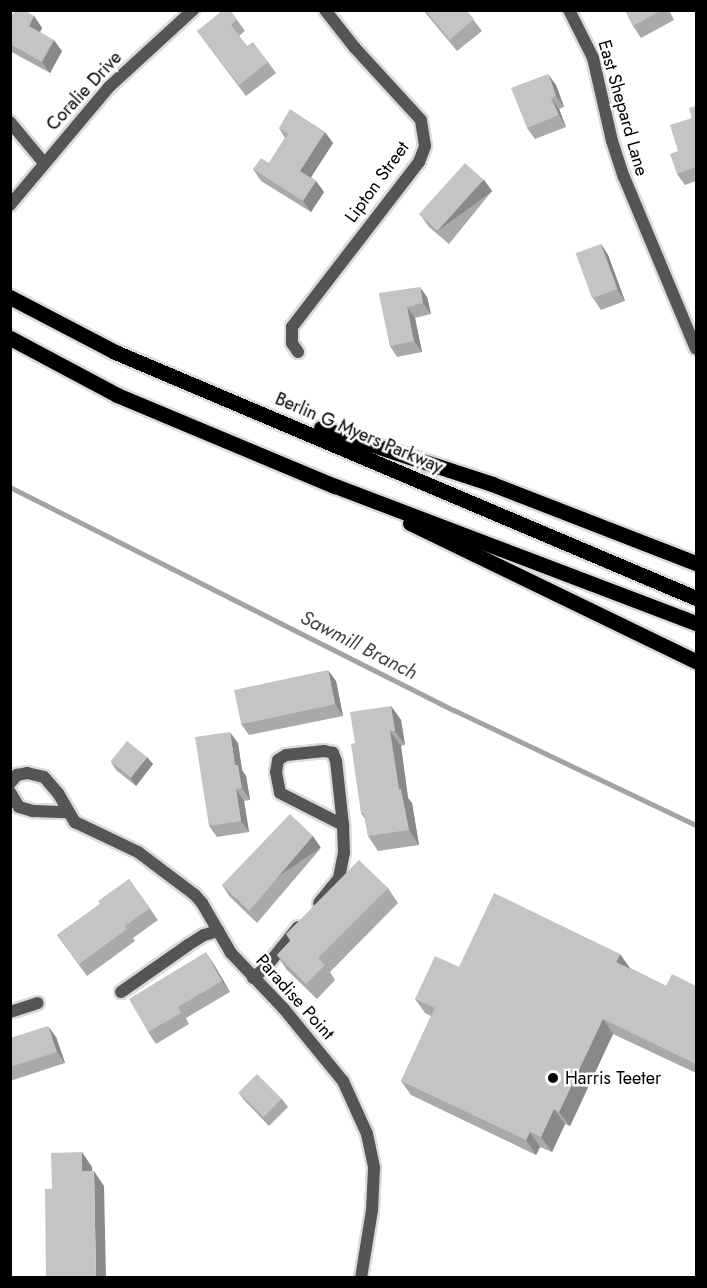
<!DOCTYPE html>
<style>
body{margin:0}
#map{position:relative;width:707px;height:1288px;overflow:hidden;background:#fff;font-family:Jost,sans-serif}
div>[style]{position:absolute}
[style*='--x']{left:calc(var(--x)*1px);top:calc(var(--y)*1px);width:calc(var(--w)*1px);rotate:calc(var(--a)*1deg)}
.stream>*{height:4.5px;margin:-2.25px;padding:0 2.25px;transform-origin:2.25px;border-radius:2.25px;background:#a3a3a3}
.roads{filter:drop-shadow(2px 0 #dbdbdb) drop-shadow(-2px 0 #dbdbdb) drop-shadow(0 2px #dbdbdb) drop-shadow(0 -2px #dbdbdb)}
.minor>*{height:12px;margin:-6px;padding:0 6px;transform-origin:6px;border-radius:6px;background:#555}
.primary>*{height:15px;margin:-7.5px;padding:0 7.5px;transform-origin:7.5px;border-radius:7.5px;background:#000}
.wall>*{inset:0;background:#a9a9a9}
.shaded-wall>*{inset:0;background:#898989;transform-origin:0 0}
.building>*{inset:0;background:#c4c4c4;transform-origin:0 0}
.dots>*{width:16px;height:16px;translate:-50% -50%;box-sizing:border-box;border:3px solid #fff;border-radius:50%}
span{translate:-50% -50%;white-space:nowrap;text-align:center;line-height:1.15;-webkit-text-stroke:5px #fff;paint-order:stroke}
.street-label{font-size:18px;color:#000}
.poi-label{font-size:18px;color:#000}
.left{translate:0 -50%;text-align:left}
.water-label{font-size:20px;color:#444;font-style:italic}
.frame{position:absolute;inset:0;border:12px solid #000;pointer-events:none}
</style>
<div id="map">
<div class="stream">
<div style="--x:10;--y:487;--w:497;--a:26.7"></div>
<div style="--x:454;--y:710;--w:268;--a:25.4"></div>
</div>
<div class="roads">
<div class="minor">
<div style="--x:569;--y:10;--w:54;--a:63.4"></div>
<div style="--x:593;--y:58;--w:85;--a:77.1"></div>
<div style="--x:612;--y:141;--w:38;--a:72"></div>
<div style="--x:624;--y:177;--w:186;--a:67.3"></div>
<div style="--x:10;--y:122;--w:53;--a:50.3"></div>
<div style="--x:10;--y:205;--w:155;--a:-50"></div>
<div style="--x:110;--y:86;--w:113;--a:-42.5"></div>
<div style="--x:298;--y:352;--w:11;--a:-124"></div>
<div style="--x:292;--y:343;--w:16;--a:-90"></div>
<div style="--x:292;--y:327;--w:208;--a:-52.4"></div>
<div style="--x:419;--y:162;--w:17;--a:-69"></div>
<div style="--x:425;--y:146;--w:26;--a:-99"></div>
<div style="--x:421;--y:120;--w:98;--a:-132.5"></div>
<div style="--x:355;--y:48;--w:48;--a:-128.3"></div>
<div style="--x:10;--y:783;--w:11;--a:-49"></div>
<div style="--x:17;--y:775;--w:10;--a:-11"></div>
<div style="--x:27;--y:773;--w:17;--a:13"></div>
<div style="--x:44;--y:777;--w:21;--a:49"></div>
<div style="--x:58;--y:793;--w:34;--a:60"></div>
<div style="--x:75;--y:822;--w:70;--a:25.5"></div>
<div style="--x:138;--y:852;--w:71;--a:37"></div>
<div style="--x:195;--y:895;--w:11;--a:49"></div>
<div style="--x:202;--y:903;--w:58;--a:59.9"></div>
<div style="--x:231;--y:953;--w:77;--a:46.6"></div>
<div style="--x:284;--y:1009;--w:93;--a:50.7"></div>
<div style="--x:343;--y:1081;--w:58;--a:65.6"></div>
<div style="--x:367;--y:1134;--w:35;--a:78"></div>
<div style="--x:374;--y:1168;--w:42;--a:92.7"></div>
<div style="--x:372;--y:1210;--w:69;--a:99.2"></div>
<div style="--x:10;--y:792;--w:17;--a:59"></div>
<div style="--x:19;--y:807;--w:15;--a:16"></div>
<div style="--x:33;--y:811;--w:34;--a:2"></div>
<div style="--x:319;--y:903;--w:32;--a:-51"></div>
<div style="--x:339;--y:878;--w:25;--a:-79"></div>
<div style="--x:344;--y:853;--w:28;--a:-92"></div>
<div style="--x:343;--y:825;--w:64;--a:-96.2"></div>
<div style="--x:336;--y:761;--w:9;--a:-111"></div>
<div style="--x:333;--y:753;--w:9;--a:-167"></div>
<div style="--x:324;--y:751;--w:38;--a:174"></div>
<div style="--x:286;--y:755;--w:9;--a:148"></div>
<div style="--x:278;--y:760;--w:12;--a:99"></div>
<div style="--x:276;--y:772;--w:21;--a:79"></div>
<div style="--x:280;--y:793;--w:71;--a:26.9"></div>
<div style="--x:253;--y:978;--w:17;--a:-40"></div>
<div style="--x:266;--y:967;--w:51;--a:-51.3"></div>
<div style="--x:121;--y:992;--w:82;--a:-35"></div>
<div style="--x:188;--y:945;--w:19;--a:-32"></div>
<div style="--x:204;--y:935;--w:15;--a:-16"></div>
<div style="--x:10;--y:1012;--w:29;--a:-18"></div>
</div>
<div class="primary">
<div style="--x:10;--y:297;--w:119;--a:27.6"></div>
<div style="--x:115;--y:352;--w:631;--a:22.95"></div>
<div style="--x:10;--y:338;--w:121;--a:28"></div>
<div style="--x:117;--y:395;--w:236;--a:22.7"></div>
<div style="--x:335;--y:486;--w:386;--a:20.8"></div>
<div style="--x:321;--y:428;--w:180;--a:18.1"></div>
<div style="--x:492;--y:484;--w:219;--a:21.2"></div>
<div style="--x:410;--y:523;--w:318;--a:25.8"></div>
</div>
</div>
<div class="wall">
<div style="clip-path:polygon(230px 10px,245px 31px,239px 36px,247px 46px,268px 62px,276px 73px,246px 96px,197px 31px)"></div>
<div style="clip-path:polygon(423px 10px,466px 10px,482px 31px,457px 51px)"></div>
<div style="clip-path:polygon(625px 10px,669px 10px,674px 20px,641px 38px,633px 26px)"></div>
<div style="clip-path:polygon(34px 16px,42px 28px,40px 32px,62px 51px,50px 73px,10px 51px,10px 19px)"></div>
<div style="clip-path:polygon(556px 85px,564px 107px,559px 109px,566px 127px,535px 139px,527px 128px)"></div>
<div style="clip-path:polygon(696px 106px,696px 181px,685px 185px,677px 174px,678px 151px)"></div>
<div style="clip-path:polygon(279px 128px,333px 143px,311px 177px,316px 181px,324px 192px,311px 212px,261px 181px,253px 169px,269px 163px,285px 138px)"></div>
<div style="clip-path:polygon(484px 180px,492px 191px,449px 244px,429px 227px,421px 216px)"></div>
<div style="clip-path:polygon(601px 244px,608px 255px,625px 301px,601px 310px,593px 298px)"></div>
<div style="clip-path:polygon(379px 293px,427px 297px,431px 314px,415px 318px,422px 352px,397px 357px,390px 346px)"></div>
<div style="clip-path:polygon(336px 681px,343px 716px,249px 735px,241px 724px)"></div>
<div style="clip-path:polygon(391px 706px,401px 720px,405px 745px,401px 746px,408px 798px,412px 803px,419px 845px,378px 851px,368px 836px,365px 819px,361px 813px,355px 743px)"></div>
<div style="clip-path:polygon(238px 743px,242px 770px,246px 776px,250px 800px,244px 801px,249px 832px,217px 837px,209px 826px)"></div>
<div style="clip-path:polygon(111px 762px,153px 764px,136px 786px,116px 770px)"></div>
<div style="clip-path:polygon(321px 848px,257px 923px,230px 897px,222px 885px)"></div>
<div style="clip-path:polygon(129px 879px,158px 920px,133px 938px,135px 941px,87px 976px,57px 935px,100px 904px)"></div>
<div style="clip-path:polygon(388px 888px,398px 903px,330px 972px,335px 980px,317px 999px,287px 970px,277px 955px,290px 941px,286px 934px)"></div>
<div style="clip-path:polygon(213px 963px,230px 992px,186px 1018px,189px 1024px,156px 1044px,148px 1032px)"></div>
<div style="clip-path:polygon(459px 967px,630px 968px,666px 986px,696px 986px,696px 1073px,613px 1034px,570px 1126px,565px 1124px,552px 1152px,540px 1147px,536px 1155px,411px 1095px,401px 1081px,431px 1016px,425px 1013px,415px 999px)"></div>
<div style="clip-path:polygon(56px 1037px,65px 1063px,10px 1081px,10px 1038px)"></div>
<div style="clip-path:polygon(238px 1092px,282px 1099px,288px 1107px,269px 1126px,244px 1100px)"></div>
</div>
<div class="shaded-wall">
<div style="clip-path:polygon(34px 16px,42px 28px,37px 38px,29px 26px)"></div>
<div style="clip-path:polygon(54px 40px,62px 51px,50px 73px,42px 62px)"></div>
<div style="clip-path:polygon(548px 74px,556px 85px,564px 107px,556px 96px)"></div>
<div style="clip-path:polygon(551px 98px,559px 109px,566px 127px,559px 115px)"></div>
<div style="clip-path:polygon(325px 132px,333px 143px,308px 182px,300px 171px)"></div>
<div style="left:484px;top:180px;width:14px;height:68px;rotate:54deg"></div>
<div style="clip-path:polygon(316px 181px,324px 192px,311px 212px,303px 201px)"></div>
<div style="clip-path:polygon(601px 244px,608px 255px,625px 301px,617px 289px)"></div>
<div style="clip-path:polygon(420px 287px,427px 297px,431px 314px,423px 303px)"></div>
<div style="clip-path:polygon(407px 307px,415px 318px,422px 352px,414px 341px)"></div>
<div style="clip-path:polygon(328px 670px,336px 681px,343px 716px,335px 704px)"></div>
<div style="clip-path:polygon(391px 706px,401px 720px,405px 745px,395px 731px)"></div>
<div style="clip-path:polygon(390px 731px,401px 746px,408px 798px,412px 803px,419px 845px,409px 830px,399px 789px)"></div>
<div style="clip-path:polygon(230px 732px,238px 743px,242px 770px,246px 776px,250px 800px,242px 788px,235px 765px)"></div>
<div style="clip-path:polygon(147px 757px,153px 764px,136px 786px,131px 778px)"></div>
<div style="clip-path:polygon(236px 789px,244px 801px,249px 832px,241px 821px)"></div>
<div style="left:313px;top:836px;width:14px;height:99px;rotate:56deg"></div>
<div style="clip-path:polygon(206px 952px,213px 963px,230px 992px,222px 981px)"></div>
<div style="clip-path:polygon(620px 954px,630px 968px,626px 977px,616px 962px)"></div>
<div style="clip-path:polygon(603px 1019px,613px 1034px,570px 1126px,559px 1112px)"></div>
<div style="clip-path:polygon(48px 1026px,56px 1037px,65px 1063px,57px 1052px)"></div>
<div style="clip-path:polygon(554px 1109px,565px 1124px,552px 1152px,541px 1137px)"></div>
<div style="clip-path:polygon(530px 1132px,540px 1147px,536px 1155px,526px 1140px)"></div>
<div style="clip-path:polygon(82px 1152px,92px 1167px,93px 1186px,82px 1171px)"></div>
<div style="clip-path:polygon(94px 1171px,104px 1186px,106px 1278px,96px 1278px)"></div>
</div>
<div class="building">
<div style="clip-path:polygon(15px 10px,24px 10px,34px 16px,29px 26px,54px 40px,42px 62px,10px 44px,10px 19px)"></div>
<div style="clip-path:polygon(223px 10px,230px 10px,237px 19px,231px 25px,247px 46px,253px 42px,268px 62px,239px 85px,197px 31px)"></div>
<div style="clip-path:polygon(425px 10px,466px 10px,474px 19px,450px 40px)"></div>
<div style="clip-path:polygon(625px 10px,662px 10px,633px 26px)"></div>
<div style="clip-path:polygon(548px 74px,556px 96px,551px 98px,559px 115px,527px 128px,511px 88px)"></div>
<div style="clip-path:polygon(696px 106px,696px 167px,677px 174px,670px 154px,678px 151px,670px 125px,692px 118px,689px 108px)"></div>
<div style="clip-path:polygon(290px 109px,325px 132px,300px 171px,316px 181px,303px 201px,253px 169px,261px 158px,269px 163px,288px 134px,279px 128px)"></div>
<div style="left:465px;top:163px;width:25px;height:69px;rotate:42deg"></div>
<div style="left:601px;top:244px;width:48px;height:27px;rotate:70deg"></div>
<div style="clip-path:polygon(420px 287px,423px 303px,407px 307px,414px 341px,390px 346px,379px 293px)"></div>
<div style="left:328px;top:670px;width:35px;height:96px;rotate:78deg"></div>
<div style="clip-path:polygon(391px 706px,395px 731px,390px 731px,399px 789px,401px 789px,409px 830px,368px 836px,364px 813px,361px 813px,351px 744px,355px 743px,350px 712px)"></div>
<div style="clip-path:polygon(230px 732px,235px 765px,238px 765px,242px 788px,236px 789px,241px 821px,209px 826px,195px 737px)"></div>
<div style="left:127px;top:741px;width:26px;height:26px;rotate:39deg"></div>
<div style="clip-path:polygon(290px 814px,313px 836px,249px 911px,222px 885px)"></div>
<div style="clip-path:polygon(359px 860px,388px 888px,318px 958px,325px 965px,306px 984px,277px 955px,291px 940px,286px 934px)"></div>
<div style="clip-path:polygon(129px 879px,150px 908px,125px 926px,127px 929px,79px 964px,57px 935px,100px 904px,98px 901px)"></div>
<div style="clip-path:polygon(494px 893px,620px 954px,616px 962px,666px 986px,672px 974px,696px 986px,696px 1064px,603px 1019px,559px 1112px,554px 1109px,541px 1137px,530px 1132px,526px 1140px,401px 1081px,435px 1008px,415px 999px,435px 956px,459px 967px)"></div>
<div style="clip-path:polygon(206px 952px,222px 981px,178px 1007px,181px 1013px,148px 1032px,129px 999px)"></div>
<div style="clip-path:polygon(48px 1026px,57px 1052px,10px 1067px,10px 1038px)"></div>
<div style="left:257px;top:1074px;width:35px;height:26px;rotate:45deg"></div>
<div style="clip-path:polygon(82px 1152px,82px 1171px,94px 1171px,96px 1278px,46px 1278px,45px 1189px,52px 1189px,51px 1153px)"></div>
</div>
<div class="dots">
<div style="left:553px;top:1078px;background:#000"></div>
</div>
<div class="street-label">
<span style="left:84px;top:91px;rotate:-47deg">Coralie Drive</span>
<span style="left:623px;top:108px;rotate:74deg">East Shepard Lane</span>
<span style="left:377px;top:182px;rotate:-54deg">Lipton Street</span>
<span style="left:359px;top:433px;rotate:23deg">Berlin G Myers Parkway</span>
<span style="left:295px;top:997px;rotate:48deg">Paradise Point</span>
</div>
<div class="poi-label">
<span class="left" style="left:565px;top:1078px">Harris Teeter</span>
</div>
<div class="water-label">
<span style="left:359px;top:645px;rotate:27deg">Sawmill Branch</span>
</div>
<div class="frame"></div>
</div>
